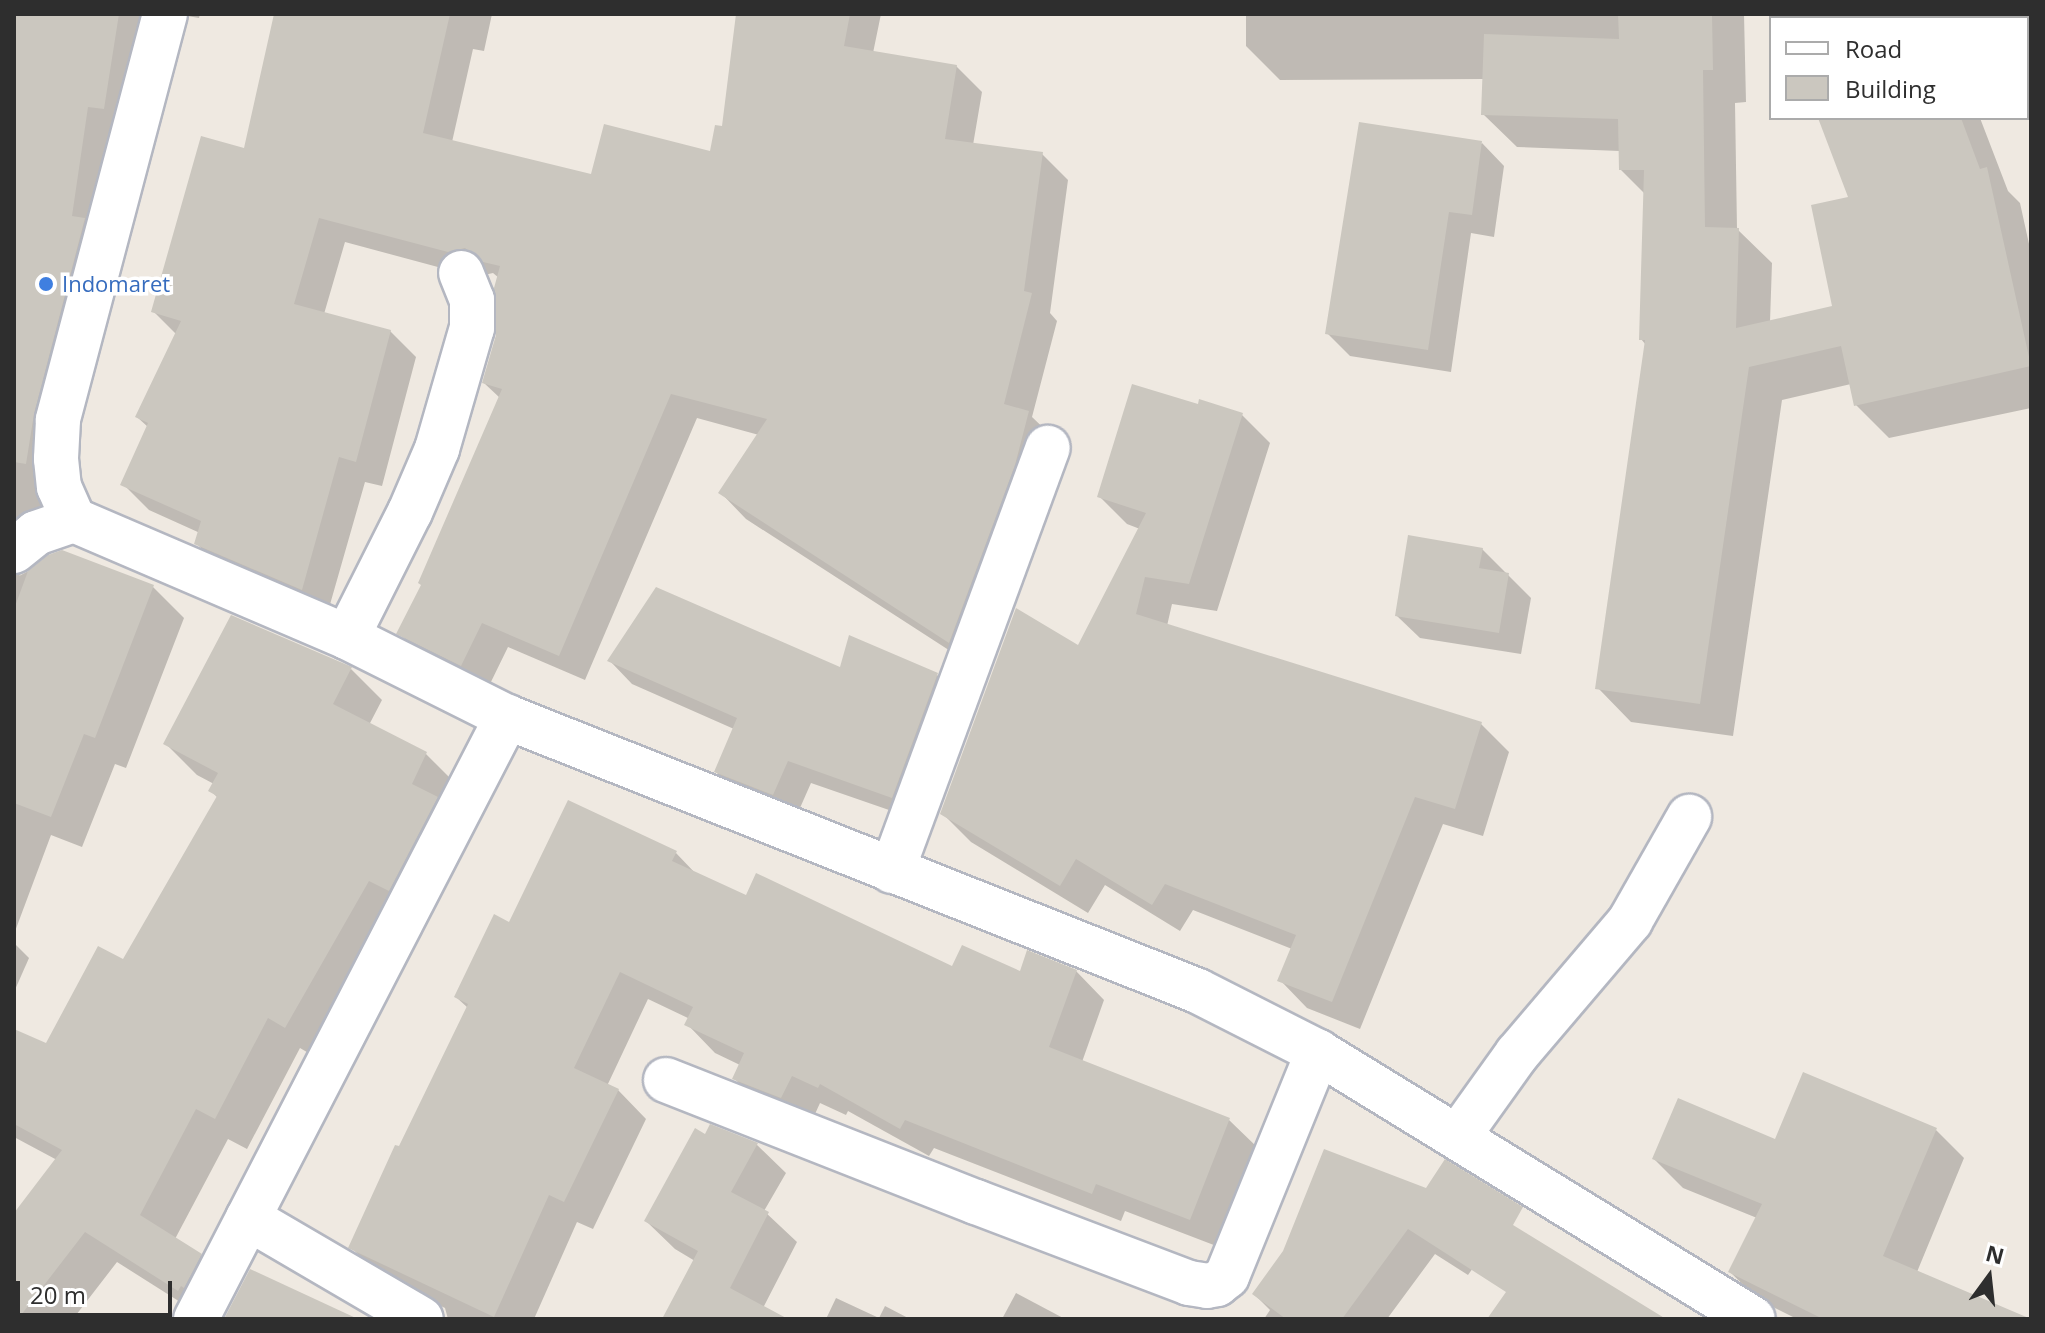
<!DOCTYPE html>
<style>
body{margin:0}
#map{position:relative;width:2045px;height:1333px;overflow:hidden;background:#efe9e1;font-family:"Open Sans",sans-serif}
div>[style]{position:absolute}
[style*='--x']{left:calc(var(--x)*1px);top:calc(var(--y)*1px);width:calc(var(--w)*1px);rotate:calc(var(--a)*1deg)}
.shadow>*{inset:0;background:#0003;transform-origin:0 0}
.building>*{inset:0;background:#cbc7bf}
.roads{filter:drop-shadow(2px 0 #b4b7c1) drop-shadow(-2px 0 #b4b7c1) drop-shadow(0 2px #b4b7c1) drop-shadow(0 -2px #b4b7c1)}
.minor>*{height:44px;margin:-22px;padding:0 22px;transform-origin:22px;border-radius:22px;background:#fff}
.highway>*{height:44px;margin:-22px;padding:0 22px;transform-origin:22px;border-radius:22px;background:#ffa35c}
.dots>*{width:22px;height:22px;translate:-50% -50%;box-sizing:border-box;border:4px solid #fff;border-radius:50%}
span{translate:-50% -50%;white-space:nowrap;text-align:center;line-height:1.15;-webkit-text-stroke:7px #fff;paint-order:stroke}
.shop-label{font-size:22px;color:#366cbe}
.left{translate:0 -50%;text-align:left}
.frame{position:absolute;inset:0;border:16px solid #2e2e2e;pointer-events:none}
.legend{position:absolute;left:1769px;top:16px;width:260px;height:104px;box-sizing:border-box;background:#fff;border:2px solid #ababab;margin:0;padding:10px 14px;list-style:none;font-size:24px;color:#2e2e2e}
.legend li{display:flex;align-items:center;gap:16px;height:40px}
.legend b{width:40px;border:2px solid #ababab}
.north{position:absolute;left:1949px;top:1237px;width:80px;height:80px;-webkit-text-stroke:6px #fff;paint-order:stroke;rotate:15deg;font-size:22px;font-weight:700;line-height:32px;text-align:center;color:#2e2e2e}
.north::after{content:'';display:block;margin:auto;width:28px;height:36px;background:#2e2e2e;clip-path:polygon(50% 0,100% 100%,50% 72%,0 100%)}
.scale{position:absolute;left:16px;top:1281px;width:156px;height:36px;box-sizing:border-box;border:4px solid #2e2e2e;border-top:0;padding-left:10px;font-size:24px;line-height:28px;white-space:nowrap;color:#2e2e2e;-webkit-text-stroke:6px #fff;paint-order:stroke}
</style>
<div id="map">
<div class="shadow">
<div style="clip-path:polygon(14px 14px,154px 14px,41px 553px,19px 576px,63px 553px,153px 587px,184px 618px,126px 768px,115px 764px,82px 847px,51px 835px,14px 934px)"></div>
<div style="clip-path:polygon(176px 14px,200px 14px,199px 18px)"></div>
<div style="clip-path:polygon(276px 14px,492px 14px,484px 51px,473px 49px,452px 142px,593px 176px,712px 153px,724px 128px,747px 14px,881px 14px,873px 53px,956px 66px,982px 92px,973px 145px,1042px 154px,1068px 180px,1050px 313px,1057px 321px,1032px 417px,1054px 438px,975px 667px,746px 519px,721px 493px,759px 435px,697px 418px,585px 680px,508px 647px,487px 690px,425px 659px,399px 633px,423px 586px,500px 398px,484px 383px,498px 335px,499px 278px,493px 273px,475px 277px,345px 242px,324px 314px,390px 331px,416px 357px,382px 486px,365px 482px,327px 615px,223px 570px,197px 544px,200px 533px,149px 510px,123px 484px,148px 427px,137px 417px,177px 335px,153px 311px,246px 151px)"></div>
<div style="clip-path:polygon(1246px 14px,1744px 14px,1746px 102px,1735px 103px,1737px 229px,1772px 263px,1770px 322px,1835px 308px,1850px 199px,1820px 118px,1980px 118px,2008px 191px,2020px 203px,2031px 253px,2031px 408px,1889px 438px,1856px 405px,1851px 384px,1782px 400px,1733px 736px,1631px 722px,1598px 688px,1646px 345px,1641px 339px,1645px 194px,1620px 169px,1620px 151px,1517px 147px,1483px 114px,1485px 79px,1280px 80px,1246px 46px)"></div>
<div style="left:1781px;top:14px;width:161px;height:4px"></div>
<div style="clip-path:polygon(1482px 143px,1504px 166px,1494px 237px,1471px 233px,1451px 372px,1350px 356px,1327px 333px)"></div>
<div style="clip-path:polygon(1199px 407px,1242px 415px,1270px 443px,1217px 611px,1172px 604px,1167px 626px,1481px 724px,1509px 752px,1483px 836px,1443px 824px,1360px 1029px,1307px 1008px,1280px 980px,1292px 949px,1193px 910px,1180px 931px,1105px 885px,1088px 913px,971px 842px,943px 814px,1079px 648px,1140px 529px,1127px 524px,1099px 496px)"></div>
<div style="clip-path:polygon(1482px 549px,1531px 598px,1521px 654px,1420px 638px,1397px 616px)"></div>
<div style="clip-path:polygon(610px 661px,937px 675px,960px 697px,915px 819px,811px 783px,796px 817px,739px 794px,716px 772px,734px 729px,632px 684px)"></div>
<div style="clip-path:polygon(351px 669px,382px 700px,369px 725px,426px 754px,457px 785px,317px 1058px,300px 1048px,247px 1149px,228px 1139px,175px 1239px,200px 1255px,232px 1286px,207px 1319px,117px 1262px,73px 1319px,14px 1319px,14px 1216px,57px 1160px,14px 1137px,14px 1031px,47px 1046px,124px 962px,218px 798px,211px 791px,214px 784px,197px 775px,166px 744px)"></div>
<div style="clip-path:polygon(676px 853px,697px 875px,747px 898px,952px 969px,1021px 974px,1076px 971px,1104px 1000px,1082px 1062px,1229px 1120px,1258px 1148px,1219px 1247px,1125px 1211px,1121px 1221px,934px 1148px,929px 1156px,848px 1111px,846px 1115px,820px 1103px,810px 1125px,762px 1107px,734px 1078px,740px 1065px,715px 1053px,687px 1024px,690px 1019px,648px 999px,607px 1086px,618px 1090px,646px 1119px,593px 1229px,577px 1222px,534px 1319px,448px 1319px,445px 1308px,379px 1276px,351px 1247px,468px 1008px,456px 997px,510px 924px)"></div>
<div style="clip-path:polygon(14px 943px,29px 958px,14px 992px)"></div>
<div style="clip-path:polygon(1935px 1129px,1964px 1158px,1917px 1272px,2028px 1319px,1797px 1319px,1759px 1300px,1730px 1272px,1757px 1218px,1683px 1188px,1654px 1159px,1776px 1142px)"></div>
<div style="clip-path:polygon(706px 1137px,757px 1145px,786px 1173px,764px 1211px,797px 1242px,763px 1308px,784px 1319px,664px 1319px,695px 1261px,675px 1249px,646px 1221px)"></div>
<div style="clip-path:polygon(1427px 1191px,1512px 1213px,1468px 1275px,1435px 1254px,1387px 1319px,1264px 1319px,1270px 1310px,1254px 1294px)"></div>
<div style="clip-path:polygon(1016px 1293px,1065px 1319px,1002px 1319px)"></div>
<div style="clip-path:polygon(836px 1298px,879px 1318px,885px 1306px,910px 1319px,826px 1319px)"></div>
</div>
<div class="building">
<div style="clip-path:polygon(14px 14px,119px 14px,104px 109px,88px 107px,72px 216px,85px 218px,34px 414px,26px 464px,14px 462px)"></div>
<div style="clip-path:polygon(274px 14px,450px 14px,423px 133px,591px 174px,604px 124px,710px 151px,715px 125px,722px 126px,736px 14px,850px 14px,844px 46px,957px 65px,945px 139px,1043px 152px,1024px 291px,1032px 293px,1004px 404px,1029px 411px,1015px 465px,949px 643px,718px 493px,767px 419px,671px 394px,559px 656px,482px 623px,461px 666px,396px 634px,421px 585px,418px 583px,502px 389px,482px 383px,496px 335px,494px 288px,500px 266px,483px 262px,465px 248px,448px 252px,319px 218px,294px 304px,391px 330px,356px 462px,339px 457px,302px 590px,194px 544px,201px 521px,120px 485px,148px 423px,135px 417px,181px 321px,151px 312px,201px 136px,244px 148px)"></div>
<div style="clip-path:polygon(1618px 14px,1712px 14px,1713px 70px,1703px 70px,1705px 227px,1739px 228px,1736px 328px,1832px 306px,1811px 205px,1848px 197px,1818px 118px,1961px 118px,1980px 169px,1987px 167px,2031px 366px,1854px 406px,1841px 346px,1749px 367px,1700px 704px,1595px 689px,1645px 340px,1639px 340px,1644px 170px,1619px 170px,1618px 119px,1481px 115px,1484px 34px,1619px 39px)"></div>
<div style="clip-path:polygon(1359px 122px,1482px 141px,1472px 215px,1449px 212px,1428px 350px,1325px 334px)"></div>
<div style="clip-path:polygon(1132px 384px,1198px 404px,1199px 399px,1243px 413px,1189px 584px,1145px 577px,1136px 614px,1482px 722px,1455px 809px,1415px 797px,1332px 1002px,1277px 981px,1296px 935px,1165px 884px,1152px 905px,1076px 859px,1060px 886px,940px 814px,1016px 608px,1078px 645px,1146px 513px,1097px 497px)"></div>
<div style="clip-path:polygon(1408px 535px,1483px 548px,1479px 568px,1509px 573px,1499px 633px,1395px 616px)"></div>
<div style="clip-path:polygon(62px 550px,154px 585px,95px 738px,84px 734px,51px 817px,14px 803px,14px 609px,28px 571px,48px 555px)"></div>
<div style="clip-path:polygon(656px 587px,840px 667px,849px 635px,938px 673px,892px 798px,788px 761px,773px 795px,714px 772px,737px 718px,607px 661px)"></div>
<div style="clip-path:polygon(231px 615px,352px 667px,333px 704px,427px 752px,412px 784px,438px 797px,389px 891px,369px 881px,285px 1028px,268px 1018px,215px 1119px,196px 1109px,140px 1215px,202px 1254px,184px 1288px,181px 1286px,178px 1291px,85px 1232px,18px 1319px,14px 1319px,14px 1213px,62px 1150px,14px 1124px,14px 1029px,46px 1043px,98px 946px,123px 959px,217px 796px,208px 791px,218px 773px,163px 744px)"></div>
<div style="clip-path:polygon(568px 800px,677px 851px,672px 861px,746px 895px,756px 873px,952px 966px,962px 945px,1020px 971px,1027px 950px,1077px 970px,1049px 1047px,1230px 1118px,1190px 1220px,1096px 1184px,1092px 1194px,905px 1120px,900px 1129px,820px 1084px,818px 1088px,792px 1076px,781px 1098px,732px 1079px,744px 1053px,684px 1025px,693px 1007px,620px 972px,574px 1068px,619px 1089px,564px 1202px,549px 1195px,494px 1317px,348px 1248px,395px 1145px,399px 1146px,468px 1004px,454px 997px,494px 914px,509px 922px)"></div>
<div style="clip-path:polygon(1803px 1072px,1937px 1128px,1883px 1256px,2031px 1319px,1823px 1319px,1728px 1272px,1762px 1204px,1652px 1159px,1678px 1098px,1775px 1139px)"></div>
<div style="clip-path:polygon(710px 1124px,758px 1143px,731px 1192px,769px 1212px,730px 1288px,788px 1319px,662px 1319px,698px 1251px,644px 1221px,695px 1128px,705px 1134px)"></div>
<div style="clip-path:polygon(1324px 1149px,1426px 1188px,1445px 1159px,1523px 1207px,1513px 1225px,1666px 1319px,1487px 1319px,1506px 1292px,1408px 1229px,1342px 1319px,1286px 1319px,1252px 1294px,1283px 1251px)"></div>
<div style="clip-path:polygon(250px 1269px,358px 1319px,224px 1319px)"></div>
</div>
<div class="roads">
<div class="minor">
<div style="--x:165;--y:14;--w:420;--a:104.8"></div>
<div style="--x:58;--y:420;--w:39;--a:93"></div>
<div style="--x:56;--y:459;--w:28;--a:84"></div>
<div style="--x:59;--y:487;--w:36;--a:66"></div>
<div style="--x:74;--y:520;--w:297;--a:23.2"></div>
<div style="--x:347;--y:637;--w:179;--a:26.6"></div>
<div style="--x:14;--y:551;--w:28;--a:-39"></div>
<div style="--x:36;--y:533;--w:40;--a:-18.9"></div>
<div style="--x:347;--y:637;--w:140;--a:-63.3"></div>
<div style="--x:410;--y:512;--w:69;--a:-66.8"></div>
<div style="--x:437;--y:449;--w:126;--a:-73.9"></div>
<div style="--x:472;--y:328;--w:28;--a:-90"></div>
<div style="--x:472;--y:300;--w:29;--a:-112"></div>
<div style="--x:892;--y:871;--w:451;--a:-69.8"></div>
<div style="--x:666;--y:1080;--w:333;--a:21.5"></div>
<div style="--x:976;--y:1202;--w:228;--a:20.8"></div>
<div style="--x:1189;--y:1283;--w:18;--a:9"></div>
<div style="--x:1207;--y:1286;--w:10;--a:-11"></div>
<div style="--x:1217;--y:1284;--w:13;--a:-39"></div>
<div style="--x:1227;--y:1276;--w:242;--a:-67.9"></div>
<div style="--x:1459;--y:1135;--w:100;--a:-54.4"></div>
<div style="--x:1517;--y:1054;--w:175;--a:-49.6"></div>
<div style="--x:1630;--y:921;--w:120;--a:-60.4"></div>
<div style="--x:248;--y:1218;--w:200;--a:30.3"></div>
<div style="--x:196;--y:1319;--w:678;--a:-62.68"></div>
<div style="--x:507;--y:717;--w:743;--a:21.63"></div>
<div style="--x:1198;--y:991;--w:135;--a:26.9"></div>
<div style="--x:1318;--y:1052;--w:510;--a:31.54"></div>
</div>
<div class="highway">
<div style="--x:2027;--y:14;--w:13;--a:72"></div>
<div style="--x:2027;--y:59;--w:9;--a:63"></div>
</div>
</div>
<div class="dots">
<div style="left:46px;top:284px;background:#3f7fe0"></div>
</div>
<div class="shop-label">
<span class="left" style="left:62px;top:284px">Indomaret</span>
</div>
<div class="frame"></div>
<ul class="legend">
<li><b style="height:10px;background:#fff"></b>Road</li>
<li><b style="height:22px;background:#cbc7bf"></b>Building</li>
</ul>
<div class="north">N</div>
<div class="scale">20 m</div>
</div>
